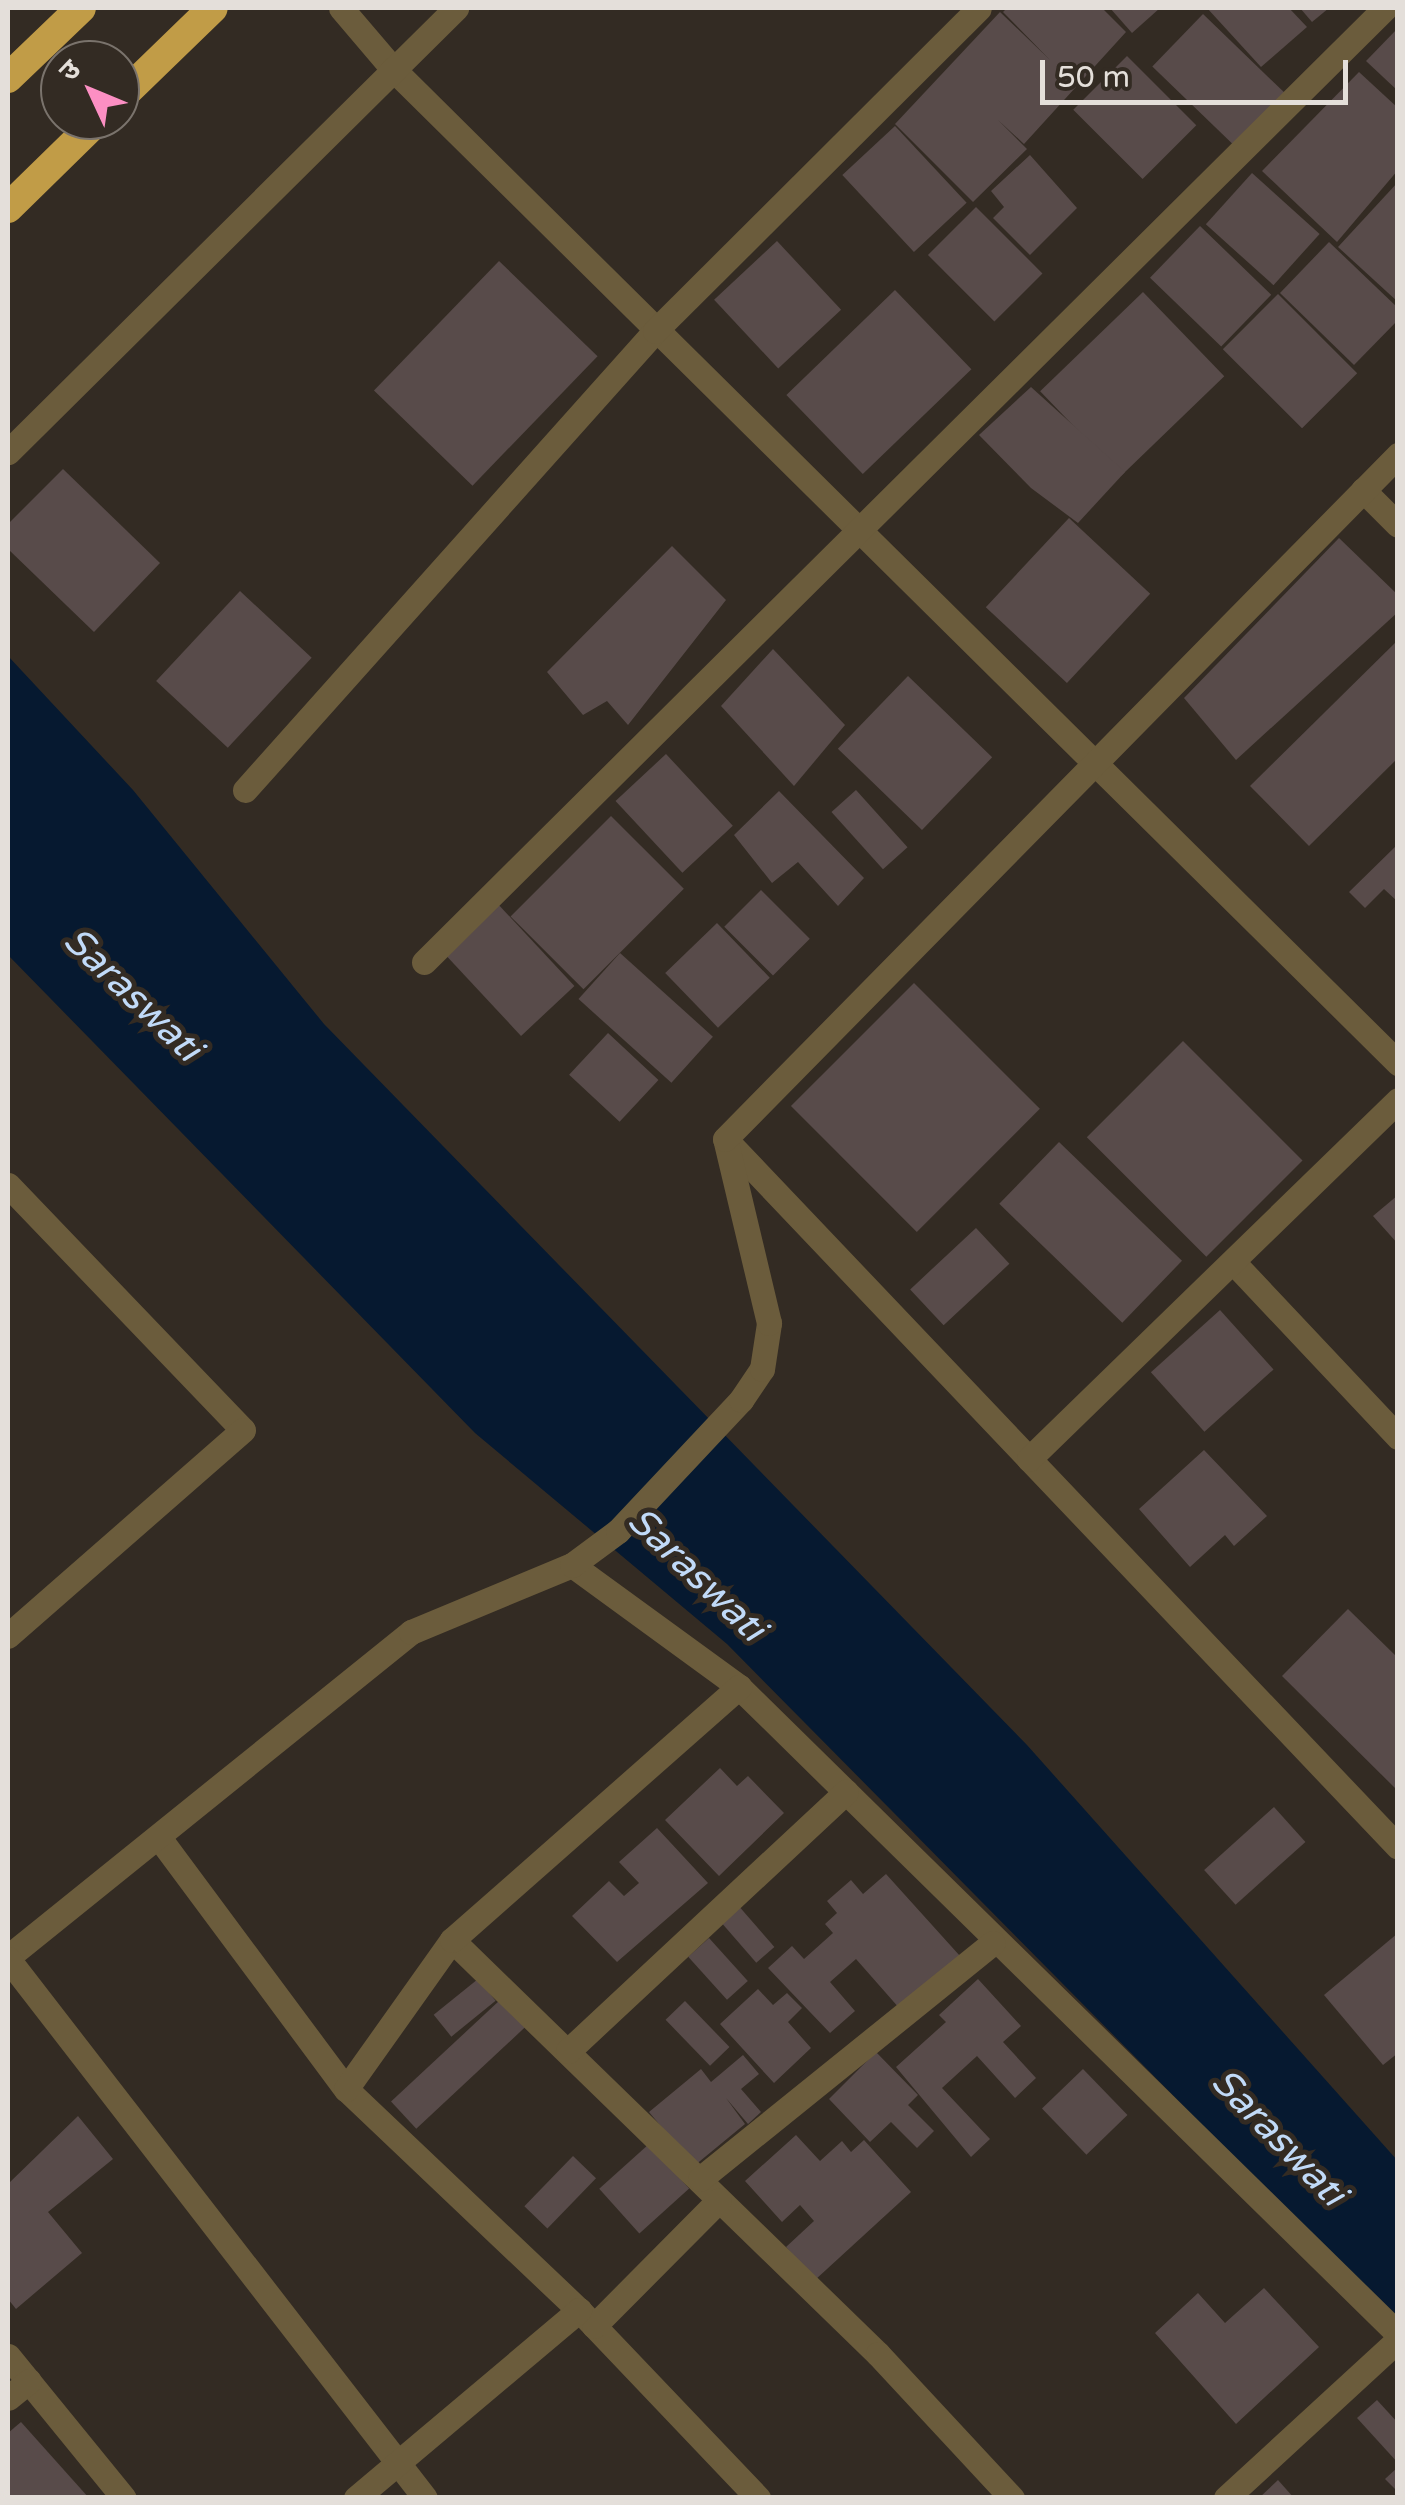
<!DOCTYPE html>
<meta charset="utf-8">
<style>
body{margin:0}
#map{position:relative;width:1405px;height:2505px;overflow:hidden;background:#332b23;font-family:"Varela Round","Noto Sans Devanagari",sans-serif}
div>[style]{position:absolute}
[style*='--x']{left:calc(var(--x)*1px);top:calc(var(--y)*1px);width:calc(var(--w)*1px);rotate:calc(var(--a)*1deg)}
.water>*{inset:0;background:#061930}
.building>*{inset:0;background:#584b4a;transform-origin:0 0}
.street>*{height:25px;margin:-12.5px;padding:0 12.5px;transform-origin:12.5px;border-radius:12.5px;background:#6b5c3c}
.highway>*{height:30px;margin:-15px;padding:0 15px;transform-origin:15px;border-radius:15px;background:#c19c47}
span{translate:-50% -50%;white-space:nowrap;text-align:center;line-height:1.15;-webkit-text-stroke:10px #332b23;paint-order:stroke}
.water-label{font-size:38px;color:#c1daf8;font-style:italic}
.frame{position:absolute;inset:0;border:10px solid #e4dfda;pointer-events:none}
.north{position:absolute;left:40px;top:40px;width:100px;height:100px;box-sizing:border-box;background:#332b23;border:2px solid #7a736c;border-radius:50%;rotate:314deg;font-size:28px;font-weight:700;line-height:40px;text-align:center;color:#e4dfda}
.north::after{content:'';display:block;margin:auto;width:35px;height:45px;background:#fc8fc3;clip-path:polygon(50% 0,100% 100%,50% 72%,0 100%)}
.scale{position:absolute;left:1040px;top:60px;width:308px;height:45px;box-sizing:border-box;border:5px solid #e4dfda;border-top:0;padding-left:12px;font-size:30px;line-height:35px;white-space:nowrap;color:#e4dfda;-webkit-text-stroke:8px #332b23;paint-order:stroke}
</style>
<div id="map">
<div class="water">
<div style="clip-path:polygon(8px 656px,133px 790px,324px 1024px,1027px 1745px,1397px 2160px,1397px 2322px,727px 1644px,475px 1433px,8px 955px)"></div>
</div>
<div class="building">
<div style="clip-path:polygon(1007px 8px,1102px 8px,1126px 32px,1024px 144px,998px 120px,1027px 149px,973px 202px,895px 124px,1000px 12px,1050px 60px,1003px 12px)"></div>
<div style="clip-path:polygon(1110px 8px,1160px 8px,1132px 33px)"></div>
<div style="clip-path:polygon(1207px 8px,1289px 8px,1307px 27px,1261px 67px)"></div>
<div style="clip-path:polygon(1300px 8px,1329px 8px,1312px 22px)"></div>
<div style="left:1203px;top:14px;width:116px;height:73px;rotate:44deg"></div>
<div style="clip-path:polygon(1398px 28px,1398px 91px,1366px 61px)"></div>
<div style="left:1127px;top:56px;width:98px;height:76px;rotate:45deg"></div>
<div style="clip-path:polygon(1359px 72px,1398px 108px,1398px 170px,1337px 242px,1262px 171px)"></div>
<div style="left:895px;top:126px;width:105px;height:72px;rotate:47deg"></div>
<div style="clip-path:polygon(1030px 155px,1077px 208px,1030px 255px,993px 218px,1004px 207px,991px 191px)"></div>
<div style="left:1252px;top:173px;width:91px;height:69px;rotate:42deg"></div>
<div style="clip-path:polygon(1398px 182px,1398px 302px,1338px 247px)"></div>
<div style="left:976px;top:207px;width:94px;height:68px;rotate:45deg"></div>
<div style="left:1200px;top:226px;width:99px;height:72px;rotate:44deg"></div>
<div style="left:777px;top:241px;width:94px;height:86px;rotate:47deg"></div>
<div style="clip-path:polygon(1329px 242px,1398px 308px,1398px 320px,1354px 365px,1280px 293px)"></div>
<div style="left:499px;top:261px;width:137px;height:180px;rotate:44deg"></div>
<div style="left:895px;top:290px;width:110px;height:151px;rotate:46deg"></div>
<div style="left:1143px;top:292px;width:117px;height:143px;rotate:46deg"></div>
<div style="left:1278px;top:294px;width:112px;height:78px;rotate:45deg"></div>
<div style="clip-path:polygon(1031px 387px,1125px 472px,1078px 523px,1031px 488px,979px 435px)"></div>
<div style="clip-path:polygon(63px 469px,160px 563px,94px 632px,8px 549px,8px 524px)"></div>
<div style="left:1069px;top:518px;width:111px;height:122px;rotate:43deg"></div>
<div style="clip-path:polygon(1339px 538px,1398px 595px,1398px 612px,1236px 760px,1184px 698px)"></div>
<div style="clip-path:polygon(672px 546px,726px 600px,628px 725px,607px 701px,583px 715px,547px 672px)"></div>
<div style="left:240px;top:591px;width:98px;height:123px;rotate:43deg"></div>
<div style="clip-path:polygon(1398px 640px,1398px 758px,1309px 846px,1250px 786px)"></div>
<div style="clip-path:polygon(773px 649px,845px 725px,794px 786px,721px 706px)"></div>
<div style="left:908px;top:676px;width:117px;height:101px;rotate:44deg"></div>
<div style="left:666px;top:754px;width:98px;height:69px;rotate:47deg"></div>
<div style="left:856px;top:790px;width:77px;height:33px;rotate:48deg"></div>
<div style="clip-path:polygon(779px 791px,864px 878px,838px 906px,798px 862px,772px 883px,734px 835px)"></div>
<div style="left:611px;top:816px;width:103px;height:142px;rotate:45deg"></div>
<div style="clip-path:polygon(1398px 844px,1398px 902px,1384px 889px,1365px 908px,1349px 892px)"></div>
<div style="left:761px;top:890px;width:69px;height:52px;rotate:45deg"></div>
<div style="left:496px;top:902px;width:115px;height:73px;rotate:47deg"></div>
<div style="left:717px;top:923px;width:76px;height:72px;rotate:46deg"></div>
<div style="left:620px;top:953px;width:125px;height:62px;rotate:42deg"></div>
<div style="left:914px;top:983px;width:178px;height:174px;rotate:45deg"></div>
<div style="left:608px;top:1033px;width:69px;height:57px;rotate:43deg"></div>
<div style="left:1183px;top:1041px;width:169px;height:136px;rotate:45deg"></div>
<div style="left:1059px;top:1142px;width:171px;height:86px;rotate:44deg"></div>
<div style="clip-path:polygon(1398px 1195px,1398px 1244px,1373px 1216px)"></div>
<div style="left:976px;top:1228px;width:49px;height:90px;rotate:47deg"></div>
<div style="left:1220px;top:1310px;width:80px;height:93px;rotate:48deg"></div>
<div style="clip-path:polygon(1204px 1450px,1267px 1516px,1234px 1546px,1225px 1535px,1190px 1567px,1139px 1509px)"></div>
<div style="clip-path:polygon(1348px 1609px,1398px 1658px,1398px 1791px,1282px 1676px)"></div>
<div style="clip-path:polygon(720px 1768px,737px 1786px,748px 1776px,784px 1813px,719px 1876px,665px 1820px)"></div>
<div style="left:1274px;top:1807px;width:47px;height:94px;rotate:48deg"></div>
<div style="clip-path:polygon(657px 1828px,708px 1883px,617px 1962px,572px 1916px,609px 1881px,624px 1896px,639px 1883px,619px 1862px)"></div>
<div style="clip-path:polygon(886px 1874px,960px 1956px,900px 2009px,856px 1959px,830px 1982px,855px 2011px,830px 2033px,768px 1968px,792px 1946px,804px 1959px,833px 1933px,825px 1924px,837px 1913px,827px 1901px,851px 1880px,863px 1894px)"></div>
<div style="left:737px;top:1904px;width:57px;height:24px;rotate:49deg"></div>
<div style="clip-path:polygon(1398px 1933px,1398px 2053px,1383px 2065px,1324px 1995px)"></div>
<div style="left:709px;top:1938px;width:58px;height:28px;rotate:48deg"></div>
<div style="left:478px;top:1979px;width:28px;height:57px;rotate:51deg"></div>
<div style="clip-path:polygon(978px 1979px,1021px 2026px,1003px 2042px,1036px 2078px,1015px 2098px,977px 2056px,942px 2088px,990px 2139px,971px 2157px,896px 2067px,946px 2022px,939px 2015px)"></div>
<div style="clip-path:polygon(758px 1989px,773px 2005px,787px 1993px,802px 2008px,788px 2022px,811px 2048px,774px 2083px,720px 2024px)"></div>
<div style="left:500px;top:2000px;width:37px;height:149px;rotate:47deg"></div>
<div style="left:685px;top:2001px;width:64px;height:27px;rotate:46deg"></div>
<div style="clip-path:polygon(876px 2052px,918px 2095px,908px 2105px,934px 2131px,917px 2148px,891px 2122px,870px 2142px,829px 2099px)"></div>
<div style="clip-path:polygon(743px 2055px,759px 2074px,741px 2089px,761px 2112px,748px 2124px,726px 2098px,745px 2124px,694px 2166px,649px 2112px,701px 2069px,711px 2082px)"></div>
<div style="left:1083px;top:2069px;width:64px;height:57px;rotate:46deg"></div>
<div style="clip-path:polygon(78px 2116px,113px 2159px,48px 2212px,82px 2253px,16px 2309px,8px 2299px,8px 2184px)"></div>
<div style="clip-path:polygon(796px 2135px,820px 2161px,842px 2141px,851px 2152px,864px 2140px,911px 2192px,815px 2280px,786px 2247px,814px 2221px,800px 2205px,782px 2222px,745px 2181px)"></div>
<div style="left:649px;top:2144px;width:60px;height:67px;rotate:48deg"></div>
<div style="left:573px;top:2156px;width:32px;height:70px;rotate:44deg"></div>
<div style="clip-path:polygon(1264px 2288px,1319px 2347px,1236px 2424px,1155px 2333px,1198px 2293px,1225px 2323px)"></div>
<div style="clip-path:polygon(1377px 2400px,1398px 2423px,1398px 2463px,1357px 2418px)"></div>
<div style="clip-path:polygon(21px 2422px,89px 2498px,8px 2498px,8px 2433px)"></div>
<div style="clip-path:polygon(1398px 2467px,1398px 2492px,1385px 2479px)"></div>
<div style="clip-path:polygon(1278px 2480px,1294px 2498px,1259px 2498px)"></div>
</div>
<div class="street">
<div style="--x:341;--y:8;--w:80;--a:49.6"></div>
<div style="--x:393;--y:69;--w:1414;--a:44.68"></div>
<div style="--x:8;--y:452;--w:631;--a:-44.74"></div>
<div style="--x:1363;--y:490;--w:49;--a:45"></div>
<div style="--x:245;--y:790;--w:615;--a:-48.23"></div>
<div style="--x:655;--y:331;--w:457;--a:-44.9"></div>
<div style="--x:424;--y:962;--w:1354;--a:-44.79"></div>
<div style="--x:726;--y:1140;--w:975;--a:46.45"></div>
<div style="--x:8;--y:1185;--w:339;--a:46.2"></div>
<div style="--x:243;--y:1430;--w:313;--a:138.8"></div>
<div style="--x:1235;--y:1264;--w:238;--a:46.7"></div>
<div style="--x:1029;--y:1459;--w:515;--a:-44.21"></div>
<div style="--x:572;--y:1565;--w:207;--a:36.1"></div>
<div style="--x:739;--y:1687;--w:924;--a:44.47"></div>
<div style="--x:160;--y:1839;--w:312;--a:53.4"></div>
<div style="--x:346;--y:2089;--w:321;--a:43.5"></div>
<div style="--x:579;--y:2310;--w:260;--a:46.4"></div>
<div style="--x:452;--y:1940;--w:594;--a:44.18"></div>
<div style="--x:878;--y:2354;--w:197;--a:47.1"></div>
<div style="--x:8;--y:1957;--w:518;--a:-38.88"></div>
<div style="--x:411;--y:1632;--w:174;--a:-22.6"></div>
<div style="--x:572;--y:1565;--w:57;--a:-36.5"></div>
<div style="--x:618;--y:1531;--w:180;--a:-46.8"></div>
<div style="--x:741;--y:1400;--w:37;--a:-56"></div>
<div style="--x:762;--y:1369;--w:47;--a:-81.3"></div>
<div style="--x:769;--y:1323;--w:189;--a:-103.4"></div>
<div style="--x:725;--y:1139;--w:960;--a:-45.46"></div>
<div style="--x:8;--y:1959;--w:681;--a:52.27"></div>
<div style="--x:568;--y:2051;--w:380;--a:-43"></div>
<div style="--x:346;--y:2089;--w:183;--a:-54.6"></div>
<div style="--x:452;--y:1940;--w:383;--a:-41.4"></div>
<div style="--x:700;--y:2179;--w:376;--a:-38.9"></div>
<div style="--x:594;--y:2326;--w:177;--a:-45.2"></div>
<div style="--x:8;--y:2356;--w:183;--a:50.8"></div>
<div style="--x:8;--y:2398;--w:27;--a:-39"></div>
<div style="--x:356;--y:2498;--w:292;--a:-40.1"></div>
<div style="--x:1226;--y:2498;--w:234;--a:-42.6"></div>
</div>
<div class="highway">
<div style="--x:8;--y:78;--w:101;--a:-43.8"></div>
<div style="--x:120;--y:98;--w:129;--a:-44.1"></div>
<div style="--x:8;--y:208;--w:126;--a:-44.4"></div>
</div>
<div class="water-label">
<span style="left:132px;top:995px;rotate:44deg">Saraswati</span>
<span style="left:696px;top:1575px;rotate:44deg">Saraswati</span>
<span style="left:1278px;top:2138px;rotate:46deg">Saraswati</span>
</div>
<div class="frame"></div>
<div class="north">उ</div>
<div class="scale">50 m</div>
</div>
